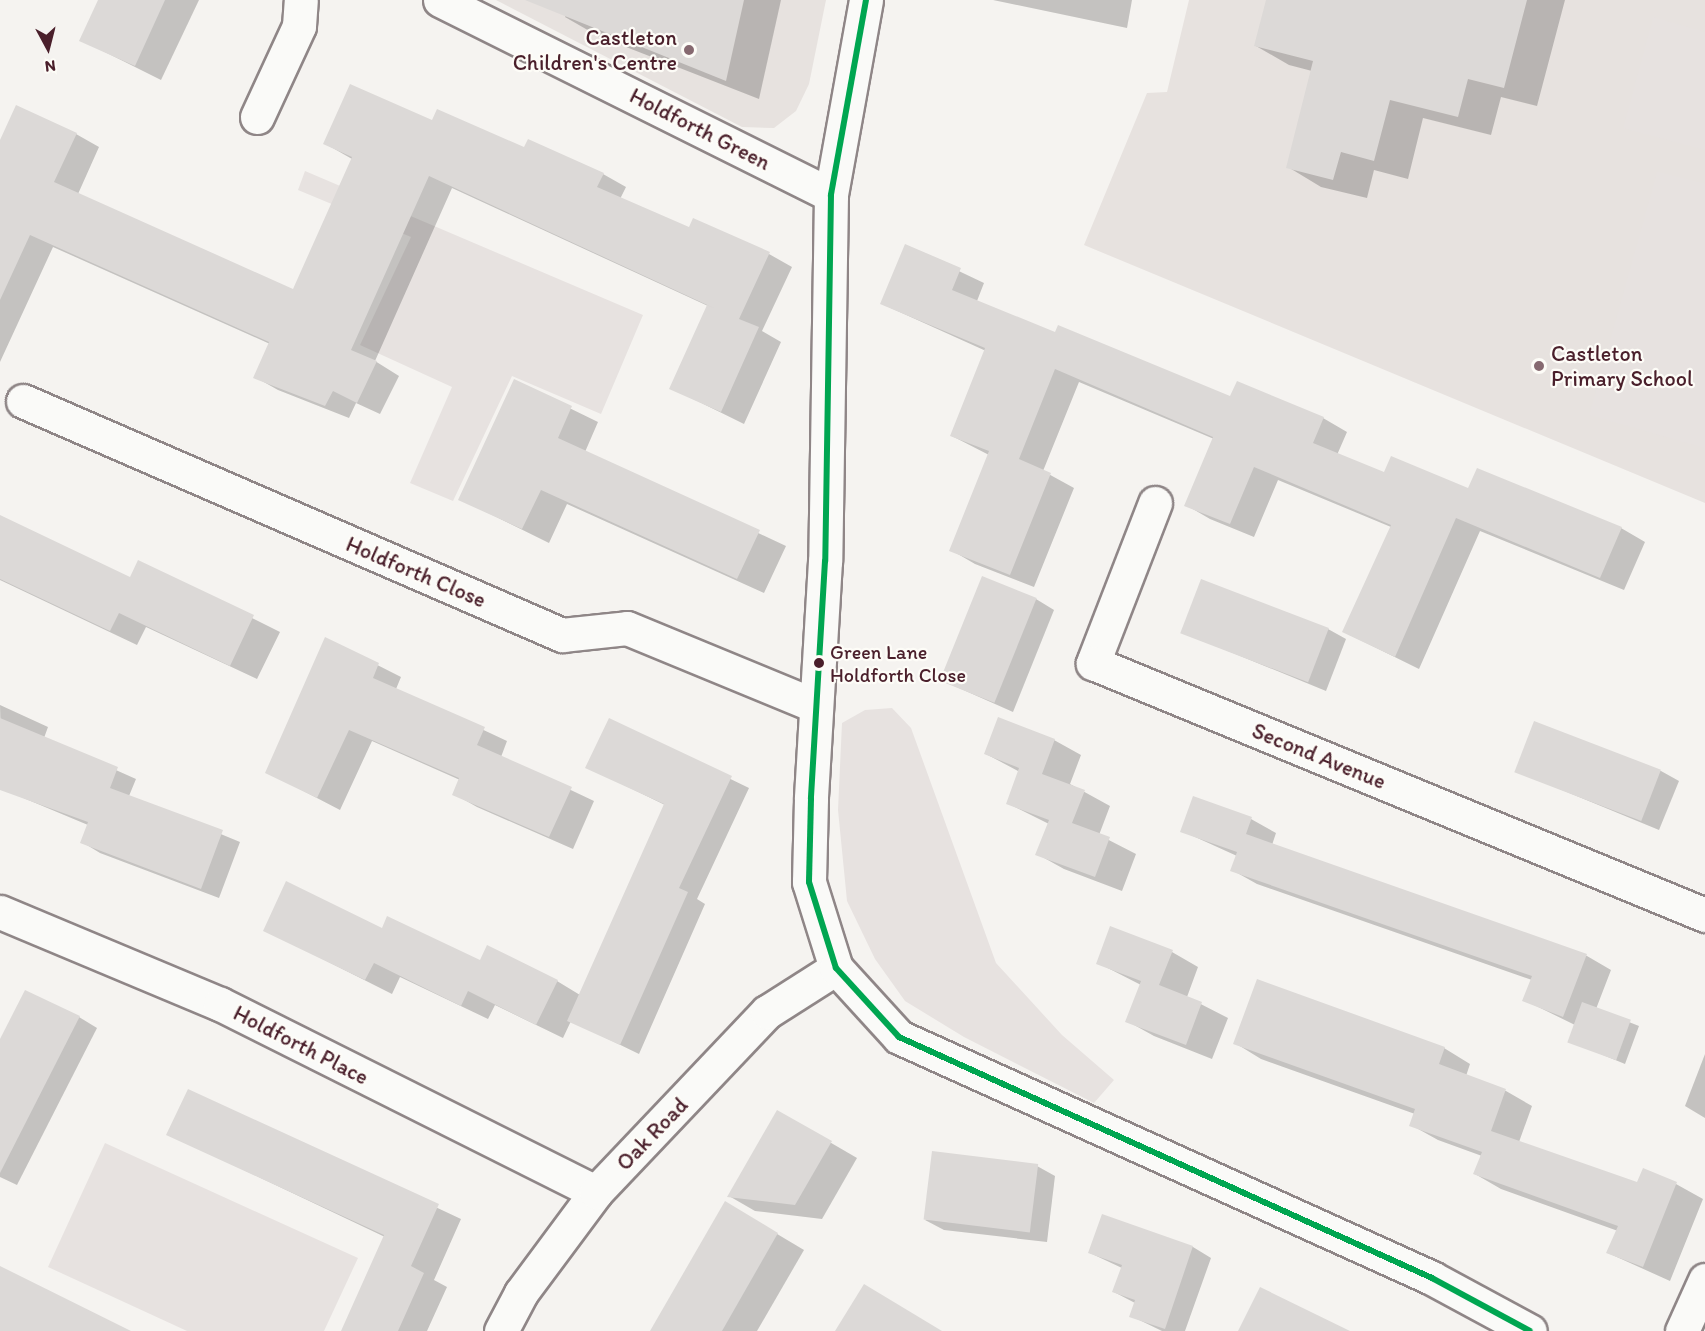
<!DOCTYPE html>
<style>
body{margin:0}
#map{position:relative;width:1705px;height:1331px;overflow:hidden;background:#f5f3f0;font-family:Itim,sans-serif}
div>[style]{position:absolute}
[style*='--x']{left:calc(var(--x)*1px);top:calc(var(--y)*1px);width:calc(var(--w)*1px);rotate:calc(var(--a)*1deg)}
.built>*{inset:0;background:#e7e2df}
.green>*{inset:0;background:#e7e2e0}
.shadow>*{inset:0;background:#0003}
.building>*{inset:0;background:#dcd9d7;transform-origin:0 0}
.roads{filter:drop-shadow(2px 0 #8f8687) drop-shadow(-2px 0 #8f8687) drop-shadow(0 2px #8f8687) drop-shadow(0 -2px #8f8687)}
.street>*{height:33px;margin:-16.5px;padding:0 16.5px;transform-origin:16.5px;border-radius:16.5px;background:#fafaf8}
.secondary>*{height:33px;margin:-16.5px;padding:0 16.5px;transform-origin:16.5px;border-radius:16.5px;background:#fafaf8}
.bus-1>*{height:6px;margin:-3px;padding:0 3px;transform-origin:3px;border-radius:3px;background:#00a651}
.dots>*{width:16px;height:16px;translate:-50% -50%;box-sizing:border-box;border:3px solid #fdfcf7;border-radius:50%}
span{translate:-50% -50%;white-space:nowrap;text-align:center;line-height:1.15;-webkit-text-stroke:4.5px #fdfcf7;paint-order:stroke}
.bus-label{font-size:20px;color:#4a1f2b}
.left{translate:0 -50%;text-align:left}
.poi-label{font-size:22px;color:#4a1f2b}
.right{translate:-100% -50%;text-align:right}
.street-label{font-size:22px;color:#4a1f2b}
.north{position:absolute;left:18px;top:18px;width:60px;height:60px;-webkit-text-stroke:4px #fdfcf7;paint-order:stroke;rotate:173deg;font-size:16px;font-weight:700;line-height:24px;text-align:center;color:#4a1f2b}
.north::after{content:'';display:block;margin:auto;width:21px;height:27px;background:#4a1f2b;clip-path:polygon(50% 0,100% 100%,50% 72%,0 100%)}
</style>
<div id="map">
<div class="built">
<div style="clip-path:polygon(496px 0,826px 0,809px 84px,796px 111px,774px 128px,742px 127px)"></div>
<div style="clip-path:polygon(1189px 0,1705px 0,1705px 503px,1084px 245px,1147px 93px,1167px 92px)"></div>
</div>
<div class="green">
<div style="clip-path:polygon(1653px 17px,1705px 32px,1705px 150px,1623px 128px)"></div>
<div style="clip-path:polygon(305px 171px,643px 315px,601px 414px,512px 376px,453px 501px,410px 483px,452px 387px,360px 345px,411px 237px,298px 190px)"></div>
<div style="clip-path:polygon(1657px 172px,1705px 184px,1705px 448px,1589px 415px)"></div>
<div style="clip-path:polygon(892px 708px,911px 728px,996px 963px,1062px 1035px,1114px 1080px,1094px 1103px,964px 1037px,905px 1001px,875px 959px,847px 901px,838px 810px,842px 723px,865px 710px)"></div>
<div style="clip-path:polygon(105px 1143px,358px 1258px,324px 1331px,187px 1331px,48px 1267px)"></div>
</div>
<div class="shadow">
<div style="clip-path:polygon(100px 0,199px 0,161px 80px,81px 40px)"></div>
<div style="clip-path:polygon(574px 0,781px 0,759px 99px,598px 36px,565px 17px)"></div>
<div style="clip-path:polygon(993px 0,1132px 0,1127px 28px)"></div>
<div style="clip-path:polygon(1267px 0,1565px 0,1537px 106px,1501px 97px,1491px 135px,1423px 118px,1408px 179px,1374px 170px,1367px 198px,1321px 187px,1288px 167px,1312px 71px,1289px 65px,1256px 46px)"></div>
<div style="clip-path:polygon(433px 122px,603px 174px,626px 187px,620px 199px,689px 229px,769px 254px,792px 267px,762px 331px,781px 342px,744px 424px,671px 388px,708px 306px,452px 188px,375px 361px,399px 376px,380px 414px,356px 403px,349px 418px,278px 390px,255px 377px,270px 344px,53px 247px,0 362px,0 144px,76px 134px,99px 147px,78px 194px,294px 291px,352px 159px,324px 143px)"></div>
<div style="clip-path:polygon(906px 246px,984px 283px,977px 301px,1055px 334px,1231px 398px,1323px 418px,1347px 432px,1337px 455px,1385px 474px,1469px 490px,1621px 528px,1645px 542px,1624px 590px,1480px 531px,1419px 669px,1344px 632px,1391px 527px,1278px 480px,1254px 537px,1210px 519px,1186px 505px,1214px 439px,1079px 382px,1043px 471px,1074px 488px,1034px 587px,975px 564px,951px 550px,989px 455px,952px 436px,986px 351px,882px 304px)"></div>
<div style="clip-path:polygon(514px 381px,598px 422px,585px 452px,786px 546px,764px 593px,567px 504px,549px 543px,460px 499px)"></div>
<div style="clip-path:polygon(0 517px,131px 579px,139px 562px,280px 632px,257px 679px,146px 627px,137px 645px,0 580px)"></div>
<div style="clip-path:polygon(1036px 599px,1054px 610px,1013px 712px,941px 680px)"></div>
<div style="clip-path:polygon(1328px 629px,1346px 639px,1326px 691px,1182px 632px)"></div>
<div style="clip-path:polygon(326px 639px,401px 677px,396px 689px,507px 741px,501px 757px,594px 801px,573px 849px,477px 807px,454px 794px,460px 780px,372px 741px,340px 810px,267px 772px)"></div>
<div style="clip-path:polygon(0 705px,48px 727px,44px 738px,136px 779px,129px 796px,240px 842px,219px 898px,100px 853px,82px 842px,88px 825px,2px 789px)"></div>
<div style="clip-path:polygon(609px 720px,749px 788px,697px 899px,705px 904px,639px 1054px,571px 1021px,563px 1038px,495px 1005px,488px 1019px,400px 977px,392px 994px,265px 930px,383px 930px,480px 962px,557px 981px,580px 995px,665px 805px,587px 767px)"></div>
<div style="clip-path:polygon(1054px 740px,1081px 755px,1070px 784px,1110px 806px,1099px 835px,1136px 854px,1122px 891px,1064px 869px,1037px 854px,1049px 824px,1007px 803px,1020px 772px,986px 754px)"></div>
<div style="clip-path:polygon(1516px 771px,1661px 771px,1679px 781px,1659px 830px)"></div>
<div style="clip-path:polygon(1251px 819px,1276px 833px,1272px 845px,1587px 956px,1611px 970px,1596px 1009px,1639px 1026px,1625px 1064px,1569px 1041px,1575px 1025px,1524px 1000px,1532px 980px,1257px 884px,1232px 870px,1237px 856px,1182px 831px)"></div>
<div style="clip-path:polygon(1172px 952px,1198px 967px,1187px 997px,1228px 1018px,1212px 1059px,1154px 1036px,1127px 1021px,1141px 985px,1098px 963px)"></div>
<div style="clip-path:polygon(79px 1017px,97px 1028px,17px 1185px,0 1177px,0 1042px)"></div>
<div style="clip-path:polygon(1235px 1043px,1444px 1048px,1470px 1064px,1466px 1076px,1506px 1091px,1532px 1106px,1519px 1142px,1638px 1184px,1676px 1184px,1703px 1199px,1670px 1281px,1608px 1253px,1618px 1231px,1501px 1189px,1475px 1174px,1482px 1156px,1438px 1140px,1411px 1125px,1415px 1114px,1261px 1059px)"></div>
<div style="clip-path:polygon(1705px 1054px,1705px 1118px,1685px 1106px)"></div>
<div style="clip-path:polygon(188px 1091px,461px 1219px,434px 1280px,447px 1287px,427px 1331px,343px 1331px,385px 1237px,168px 1134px)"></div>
<div style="clip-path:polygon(778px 1112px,857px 1158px,822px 1219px,755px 1211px,729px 1196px)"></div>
<div style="clip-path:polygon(1037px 1166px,1055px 1176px,1047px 1242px,944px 1230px,925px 1220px)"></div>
<div style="clip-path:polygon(725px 1203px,804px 1250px,757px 1331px,651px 1331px)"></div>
<div style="clip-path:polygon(1102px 1216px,1193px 1247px,1211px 1258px,1185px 1331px,1162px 1331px,1131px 1316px,1135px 1303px,1114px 1292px,1122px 1268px,1090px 1253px)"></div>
</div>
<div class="building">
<div style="clip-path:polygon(98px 0,165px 0,135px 66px,79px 41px)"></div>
<div style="clip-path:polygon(525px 0,744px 0,726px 81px)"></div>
<div style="clip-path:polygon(1266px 0,1527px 0,1504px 88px,1468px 79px,1458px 117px,1390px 100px,1374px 161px,1341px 152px,1333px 180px,1286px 168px,1313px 61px,1254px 46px)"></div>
<div style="clip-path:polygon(350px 84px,432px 120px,437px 109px,524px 147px,528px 139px,604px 173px,597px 187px,689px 227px,693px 218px,770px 252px,739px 319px,759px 327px,721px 412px,669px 389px,707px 305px,718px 310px,429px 176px,351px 350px,377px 361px,357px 403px,333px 391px,325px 406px,253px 378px,269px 342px,30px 235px,0 300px,0 140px,16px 105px,77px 133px,54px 182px,293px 289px,352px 157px,323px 144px)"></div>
<div style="clip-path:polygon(905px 244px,961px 268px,952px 290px,1055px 332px,1058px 325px,1230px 396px,1237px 381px,1324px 417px,1313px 443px,1384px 472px,1391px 456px,1468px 488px,1477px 468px,1622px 527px,1600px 578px,1456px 518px,1395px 657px,1342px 632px,1391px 525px,1254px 467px,1230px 524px,1184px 506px,1213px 437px,1055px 369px,1019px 459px,1051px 473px,1010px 575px,949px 551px,989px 451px,950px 436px,985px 348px,880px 304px)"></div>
<div style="clip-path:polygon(514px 379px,572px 406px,558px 438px,760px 530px,737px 579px,541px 490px,522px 529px,458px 500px)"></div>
<div style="clip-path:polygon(0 515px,130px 577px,138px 560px,254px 615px,230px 666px,119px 613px,110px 631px,0 579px)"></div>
<div style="left:982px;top:576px;width:59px;height:113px;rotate:22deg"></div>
<div style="left:1201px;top:579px;width:137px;height:58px;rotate:21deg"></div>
<div style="clip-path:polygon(325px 637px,379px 663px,373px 678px,485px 727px,477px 745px,572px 787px,549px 837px,452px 795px,459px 778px,349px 730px,317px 798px,265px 773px)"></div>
<div style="clip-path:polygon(998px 717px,1055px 739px,1042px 774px,1085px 790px,1072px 823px,1110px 837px,1095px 877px,1035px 855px,1049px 820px,1006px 804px,1019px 768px,984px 754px)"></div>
<div style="clip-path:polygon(0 718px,118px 767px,110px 788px,223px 830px,201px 889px,80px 843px,88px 822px,0 790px)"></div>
<div style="clip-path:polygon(609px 718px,732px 776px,679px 888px,688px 892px,620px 1045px,567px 1021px,664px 804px,585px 768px)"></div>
<div style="left:1534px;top:721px;width:136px;height:55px;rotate:21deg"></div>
<div style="clip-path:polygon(1193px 796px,1252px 817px,1246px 834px,1587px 954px,1563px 1017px,1522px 1001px,1532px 976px,1230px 871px,1237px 852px,1180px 832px)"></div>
<div style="clip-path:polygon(286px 881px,382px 928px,387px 916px,480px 960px,487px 945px,558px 980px,536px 1025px,468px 991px,461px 1006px,374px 963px,365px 980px,263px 931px)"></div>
<div style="clip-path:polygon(1110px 926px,1173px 950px,1159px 985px,1202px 1002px,1186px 1045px,1125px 1022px,1141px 981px,1096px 964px)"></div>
<div style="clip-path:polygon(1257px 979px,1445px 1047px,1439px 1064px,1506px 1089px,1491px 1131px,1637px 1182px,1643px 1168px,1677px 1182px,1643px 1267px,1606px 1253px,1618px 1226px,1473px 1174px,1482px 1152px,1409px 1126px,1415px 1109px,1233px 1044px)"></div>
<div style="clip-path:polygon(25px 990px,80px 1016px,0 1173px,0 1039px)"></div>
<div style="left:1582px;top:1002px;width:52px;height:43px;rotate:20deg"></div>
<div style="clip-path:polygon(188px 1089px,439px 1204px,411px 1266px,424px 1273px,398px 1331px,341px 1331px,384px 1235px,166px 1135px)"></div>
<div style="clip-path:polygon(777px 1110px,832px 1141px,795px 1205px,727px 1197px)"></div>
<div style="left:932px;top:1151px;width:107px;height:69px;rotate:7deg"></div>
<div style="clip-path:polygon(725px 1201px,778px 1233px,722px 1331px,650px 1331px)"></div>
<div style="clip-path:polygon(1102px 1214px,1193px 1246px,1165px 1329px,1129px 1317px,1135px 1300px,1112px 1292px,1122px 1265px,1088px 1253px)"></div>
<div style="clip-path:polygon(0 1266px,131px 1331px,0 1331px)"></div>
<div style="clip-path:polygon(864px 1284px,942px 1331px,835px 1331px)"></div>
<div style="clip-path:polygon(1260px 1287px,1350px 1331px,1238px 1331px)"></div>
</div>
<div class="roads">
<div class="street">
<div style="--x:440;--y:0;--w:437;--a:26.5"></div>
<div style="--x:257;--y:117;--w:100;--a:-65.2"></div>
<div style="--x:299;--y:26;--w:26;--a:-86"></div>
<div style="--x:23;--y:401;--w:588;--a:23.47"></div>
<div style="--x:562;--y:635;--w:65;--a:-6.1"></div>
<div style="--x:627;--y:628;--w:204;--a:22.4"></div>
<div style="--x:1155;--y:503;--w:172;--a:111.2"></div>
<div style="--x:1093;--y:663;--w:662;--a:22.38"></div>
<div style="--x:0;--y:912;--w:238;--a:22.7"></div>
<div style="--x:220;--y:1004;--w:420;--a:26.6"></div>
<div style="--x:501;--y:1331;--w:43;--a:-62.2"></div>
<div style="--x:521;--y:1293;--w:126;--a:-53.4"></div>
<div style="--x:596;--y:1192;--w:248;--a:-46.5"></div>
<div style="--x:767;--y:1012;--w:82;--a:-32.5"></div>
<div style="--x:1682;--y:1331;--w:56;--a:-65.7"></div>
</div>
<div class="secondary">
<div style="--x:866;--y:0;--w:198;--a:100.2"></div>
<div style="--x:831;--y:195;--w:366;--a:90.9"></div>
<div style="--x:825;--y:561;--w:238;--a:93.4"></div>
<div style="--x:811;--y:799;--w:83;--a:91.4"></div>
<div style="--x:809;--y:882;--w:90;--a:72.6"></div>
<div style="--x:836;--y:968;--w:93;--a:47.6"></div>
<div style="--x:899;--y:1037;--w:585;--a:24.33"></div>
<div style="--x:1432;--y:1278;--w:111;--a:28.4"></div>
</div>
</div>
<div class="bus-1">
<div style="--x:866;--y:0;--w:198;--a:100.2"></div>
<div style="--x:831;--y:195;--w:366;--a:90.9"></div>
<div style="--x:825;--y:561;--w:238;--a:93.4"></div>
<div style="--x:811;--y:799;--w:83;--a:91.4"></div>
<div style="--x:809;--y:882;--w:90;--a:72.6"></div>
<div style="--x:836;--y:968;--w:93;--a:47.6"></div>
<div style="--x:899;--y:1037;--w:585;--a:24.33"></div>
<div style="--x:1432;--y:1278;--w:111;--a:28.4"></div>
</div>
<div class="dots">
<div style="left:689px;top:50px;background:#866970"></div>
<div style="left:1539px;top:366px;background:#866970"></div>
<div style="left:819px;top:663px;background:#4a1f2b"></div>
</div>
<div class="bus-label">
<span class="left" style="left:830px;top:664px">Green Lane<br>Holdforth Close</span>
</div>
<div class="poi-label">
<span class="right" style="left:677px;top:50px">Castleton<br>Children's Centre</span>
<span class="left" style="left:1551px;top:366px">Castleton<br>Primary School</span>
</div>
<div class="street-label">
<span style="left:700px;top:129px;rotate:27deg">Holdforth Green</span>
<span style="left:416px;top:572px;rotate:23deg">Holdforth Close</span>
<span style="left:1319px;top:756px;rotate:22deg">Second Avenue</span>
<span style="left:301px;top:1045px;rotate:27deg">Holdforth Place</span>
<span style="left:652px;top:1134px;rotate:-46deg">Oak Road</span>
</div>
<div class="north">N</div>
</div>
